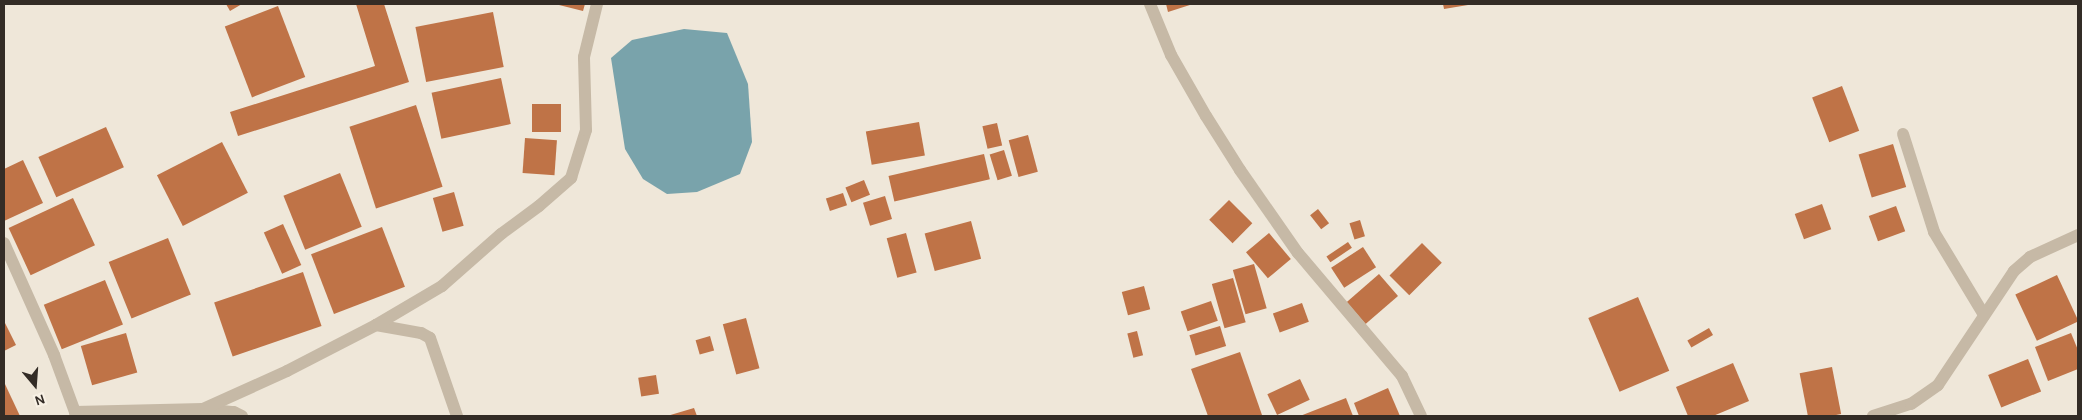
<!DOCTYPE html>
<style>
body{margin:0}
#map{position:relative;width:2082px;height:420px;overflow:hidden;background:#efe7d9;font-family:Karla,sans-serif}
div>[style]{position:absolute}
[style*='--x']{left:calc(var(--x)*1px);top:calc(var(--y)*1px);width:calc(var(--w)*1px);rotate:calc(var(--a)*1deg)}
.water>*{inset:0;background:#79a3ab}
.building>*{inset:0;background:#bf7347;transform-origin:0 0}
.lane>*{height:12px;margin:-6px;padding:0 6px;transform-origin:6px;border-radius:6px;background:#c6b9a6}
.street>*{height:12px;margin:-6px;padding:0 6px;transform-origin:6px;border-radius:6px;background:#c6b9a6}
span{translate:-50% -50%;white-space:nowrap;text-align:center;line-height:1.15;-webkit-text-stroke:4px #f8f1e5;paint-order:stroke}
.frame{position:absolute;inset:0;border:5px solid #332c26;pointer-events:none}
.north{position:absolute;left:10px;top:360px;width:50px;height:50px;-webkit-text-stroke:4px #f8f1e5;paint-order:stroke;rotate:162deg;font-size:14px;font-weight:700;line-height:20px;text-align:center;color:#332c26}
.north::after{content:'';display:block;margin:auto;width:18px;height:22px;background:#332c26;clip-path:polygon(50% 0,100% 100%,50% 72%,0 100%)}
</style>
<div id="map">
<div class="water">
<div style="clip-path:polygon(684px 29px,727px 33px,748px 84px,752px 142px,740px 174px,697px 192px,667px 194px,643px 179px,625px 149px,611px 58px,632px 40px)"></div>
</div>
<div class="building">
<div style="clip-path:polygon(226px 4px,242px 4px,230px 11px)"></div>
<div style="clip-path:polygon(356px 4px,384px 4px,409px 82px,238px 136px,230px 112px,375px 66px)"></div>
<div style="clip-path:polygon(555px 4px,585px 4px,583px 11px)"></div>
<div style="clip-path:polygon(1166px 4px,1193px 4px,1168px 12px)"></div>
<div style="clip-path:polygon(1443px 4px,1468px 4px,1468px 5px,1444px 9px)"></div>
<div style="left:278px;top:6px;width:76px;height:57px;rotate:69deg"></div>
<div style="left:493px;top:12px;width:56px;height:79px;rotate:79deg"></div>
<div style="left:501px;top:78px;width:47px;height:71px;rotate:78deg"></div>
<div style="left:1842px;top:86px;width:48px;height:32px;rotate:69deg"></div>
<div style="left:532px;top:104px;width:29px;height:28px"></div>
<div style="left:416px;top:105px;width:86px;height:70px;rotate:72deg"></div>
<div style="left:919px;top:122px;width:34px;height:54px;rotate:80deg"></div>
<div style="left:997px;top:123px;width:23px;height:15px;rotate:77deg"></div>
<div style="left:106px;top:127px;width:44px;height:74px;rotate:66deg"></div>
<div style="left:1028px;top:135px;width:38px;height:20px;rotate:75deg"></div>
<div style="left:525px;top:138px;width:32px;height:35px;rotate:4deg"></div>
<div style="left:222px;top:142px;width:57px;height:73px;rotate:63deg"></div>
<div style="left:1893px;top:144px;width:45px;height:36px;rotate:73deg"></div>
<div style="left:1004px;top:150px;width:27px;height:15px;rotate:73deg"></div>
<div style="left:984px;top:154px;width:26px;height:98px;rotate:77deg"></div>
<div style="clip-path:polygon(23px 160px,43px 203px,4px 221px,4px 169px)"></div>
<div style="left:340px;top:173px;width:58px;height:61px;rotate:68deg"></div>
<div style="left:864px;top:180px;width:16px;height:20px;rotate:68deg"></div>
<div style="left:454px;top:192px;width:35px;height:22px;rotate:74deg"></div>
<div style="left:843px;top:193px;width:13px;height:18px;rotate:72deg"></div>
<div style="left:885px;top:196px;width:24px;height:23px;rotate:73deg"></div>
<div style="left:73px;top:198px;width:52px;height:71px;rotate:65deg"></div>
<div style="left:1229px;top:200px;width:33px;height:28px;rotate:45deg"></div>
<div style="left:1822px;top:204px;width:27px;height:29px;rotate:70deg"></div>
<div style="left:1896px;top:206px;width:27px;height:29px;rotate:70deg"></div>
<div style="left:1318px;top:209px;width:18px;height:10px;rotate:52deg"></div>
<div style="left:1360px;top:220px;width:17px;height:11px;rotate:73deg"></div>
<div style="left:971px;top:221px;width:39px;height:48px;rotate:75deg"></div>
<div style="left:283px;top:224px;width:45px;height:21px;rotate:66deg"></div>
<div style="left:382px;top:227px;width:64px;height:76px;rotate:69deg"></div>
<div style="left:906px;top:233px;width:41px;height:20px;rotate:75deg"></div>
<div style="left:1269px;top:233px;width:34px;height:30px;rotate:50deg"></div>
<div style="left:168px;top:238px;width:61px;height:64px;rotate:68deg"></div>
<div style="left:1348px;top:242px;width:7px;height:26px;rotate:56deg"></div>
<div style="left:1422px;top:243px;width:28px;height:46px;rotate:45deg"></div>
<div style="left:1363px;top:247px;width:24px;height:38px;rotate:57deg"></div>
<div style="left:1254px;top:264px;width:46px;height:22px;rotate:74deg"></div>
<div style="left:303px;top:272px;width:57px;height:94px;rotate:71deg"></div>
<div style="left:1379px;top:274px;width:29px;height:43px;rotate:49deg"></div>
<div style="left:2057px;top:275px;width:51px;height:46px;rotate:65deg"></div>
<div style="left:1233px;top:278px;width:46px;height:22px;rotate:74deg"></div>
<div style="left:105px;top:280px;width:48px;height:66px;rotate:68deg"></div>
<div style="left:1144px;top:286px;width:24px;height:23px;rotate:75deg"></div>
<div style="left:1638px;top:297px;width:80px;height:54px;rotate:67deg"></div>
<div style="left:1211px;top:301px;width:21px;height:32px;rotate:71deg"></div>
<div style="left:1302px;top:303px;width:20px;height:31px;rotate:70deg"></div>
<div style="left:746px;top:318px;width:52px;height:24px;rotate:75deg"></div>
<div style="clip-path:polygon(4px 321px,16px 345px,4px 351px)"></div>
<div style="left:1220px;top:326px;width:21px;height:32px;rotate:73deg"></div>
<div style="left:1709px;top:328px;width:8px;height:25px;rotate:60deg"></div>
<div style="left:1137px;top:331px;width:25px;height:10px;rotate:76deg"></div>
<div style="left:126px;top:333px;width:41px;height:47px;rotate:74deg"></div>
<div style="clip-path:polygon(2071px 333px,2078px 350px,2078px 369px,2048px 381px,2035px 347px)"></div>
<div style="left:710px;top:336px;width:15px;height:15px;rotate:74deg"></div>
<div style="clip-path:polygon(1240px 352px,1262px 415px,1208px 416px,1191px 369px)"></div>
<div style="left:2028px;top:359px;width:35px;height:43px;rotate:68deg"></div>
<div style="clip-path:polygon(1733px 363px,1749px 401px,1713px 416px,1688px 416px,1676px 387px)"></div>
<div style="left:1832px;top:367px;width:48px;height:33px;rotate:79deg"></div>
<div style="left:656px;top:375px;width:19px;height:18px;rotate:81deg"></div>
<div style="left:1300px;top:379px;width:23px;height:36px;rotate:65deg"></div>
<div style="clip-path:polygon(4px 382px,20px 416px,4px 416px)"></div>
<div style="clip-path:polygon(1388px 388px,1400px 416px,1359px 416px,1354px 403px)"></div>
<div style="clip-path:polygon(1346px 398px,1353px 416px,1300px 416px)"></div>
<div style="clip-path:polygon(694px 408px,697px 416px,667px 416px)"></div>
</div>
<div class="lane">
<div style="--x:1903;--y:134;--w:103;--a:72.4"></div>
<div style="--x:1934;--y:232;--w:97;--a:58.9"></div>
</div>
<div class="street">
<div style="--x:1150;--y:4;--w:55;--a:67.6"></div>
<div style="--x:1171;--y:55;--w:70;--a:60.2"></div>
<div style="--x:1206;--y:116;--w:64;--a:57.8"></div>
<div style="--x:1240;--y:170;--w:101;--a:55.1"></div>
<div style="--x:1298;--y:253;--w:161;--a:49.8"></div>
<div style="--x:1402;--y:376;--w:44;--a:64.6"></div>
<div style="--x:4;--y:243;--w:123;--a:65.9"></div>
<div style="--x:54;--y:355;--w:61;--a:69.8"></div>
<div style="--x:75;--y:412;--w:128;--a:-1.3"></div>
<div style="--x:203;--y:409;--w:31;--a:6"></div>
<div style="--x:234;--y:412;--w:9;--a:27"></div>
<div style="--x:376;--y:325;--w:46;--a:10.1"></div>
<div style="--x:421;--y:333;--w:10;--a:29"></div>
<div style="--x:430;--y:338;--w:83;--a:70.9"></div>
<div style="--x:203;--y:409;--w:92;--a:-24.3"></div>
<div style="--x:287;--y:371;--w:100;--a:-27.3"></div>
<div style="--x:376;--y:325;--w:77;--a:-30.6"></div>
<div style="--x:442;--y:286;--w:79;--a:-41.4"></div>
<div style="--x:501;--y:234;--w:47;--a:-36.4"></div>
<div style="--x:539;--y:206;--w:43;--a:-41.2"></div>
<div style="--x:571;--y:178;--w:50;--a:-72.6"></div>
<div style="--x:586;--y:130;--w:73;--a:-91.6"></div>
<div style="--x:584;--y:57;--w:55;--a:-76.2"></div>
<div style="--x:1873;--y:416;--w:40;--a:-18"></div>
<div style="--x:1911;--y:404;--w:33;--a:-35"></div>
<div style="--x:1938;--y:385;--w:137;--a:-56.3"></div>
<div style="--x:2014;--y:271;--w:21;--a:-41"></div>
<div style="--x:2030;--y:257;--w:53;--a:-24.6"></div>
</div>
<div class="frame"></div>
<div class="north">N</div>
</div>
